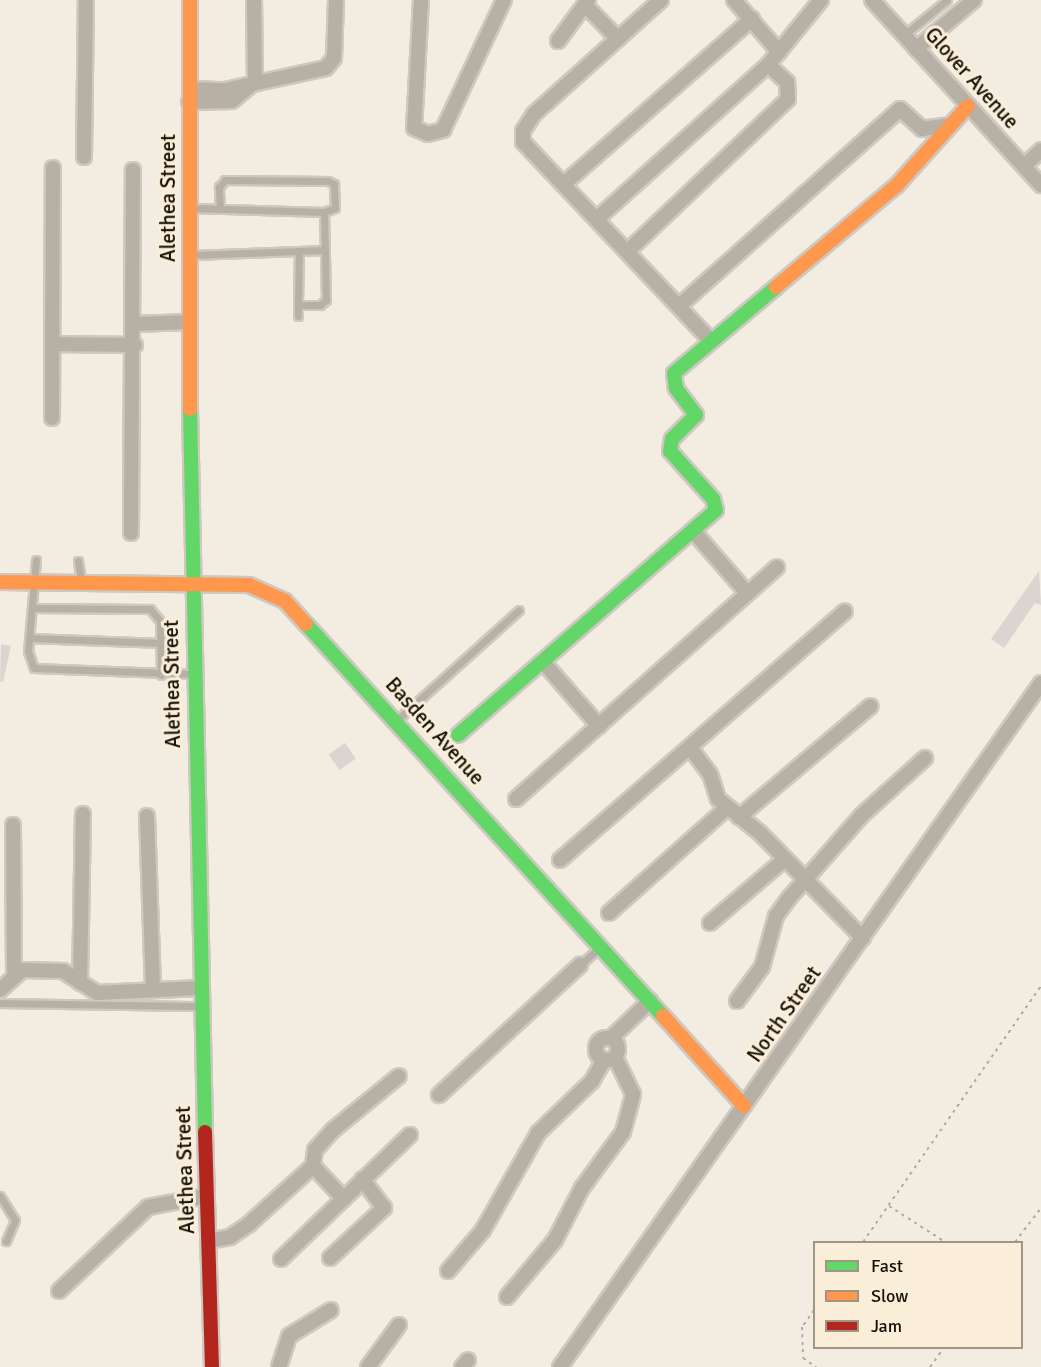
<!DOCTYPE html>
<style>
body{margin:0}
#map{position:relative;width:1041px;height:1367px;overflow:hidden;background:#f3ece1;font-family:Signika,sans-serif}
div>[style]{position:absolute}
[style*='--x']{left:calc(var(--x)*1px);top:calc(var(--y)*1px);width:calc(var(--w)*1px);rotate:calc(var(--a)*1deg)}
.building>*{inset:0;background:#dbd5d2;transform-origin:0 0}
.path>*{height:2px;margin-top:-1px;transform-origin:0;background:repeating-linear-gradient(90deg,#afaaa0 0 3px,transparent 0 7.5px)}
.roads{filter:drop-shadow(2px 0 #cec8c0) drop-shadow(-2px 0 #cec8c0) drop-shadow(0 2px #cec8c0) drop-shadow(0 -2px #cec8c0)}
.lane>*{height:7px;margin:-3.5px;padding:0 3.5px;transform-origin:3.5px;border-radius:3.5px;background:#b7b0a5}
.street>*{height:14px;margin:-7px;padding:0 7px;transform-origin:7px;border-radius:7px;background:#b7b0a5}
.street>.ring{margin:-7px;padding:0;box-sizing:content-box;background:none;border:14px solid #b7b0a5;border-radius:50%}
.fast>*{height:14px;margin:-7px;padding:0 7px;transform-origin:7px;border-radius:7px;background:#63d668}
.slow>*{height:14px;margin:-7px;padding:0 7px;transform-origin:7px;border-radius:7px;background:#ff974d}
.jam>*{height:14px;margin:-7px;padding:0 7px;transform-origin:7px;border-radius:7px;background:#b3261e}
span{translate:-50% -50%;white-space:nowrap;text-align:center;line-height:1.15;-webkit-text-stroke:6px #fbeed9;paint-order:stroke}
.street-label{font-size:21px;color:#151109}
.legend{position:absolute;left:813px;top:1241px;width:210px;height:108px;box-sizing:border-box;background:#fbeed9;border:2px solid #9f9686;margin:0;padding:8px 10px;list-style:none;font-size:18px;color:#151109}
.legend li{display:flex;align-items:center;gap:12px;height:30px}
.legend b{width:30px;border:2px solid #9f9686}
</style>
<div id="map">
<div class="building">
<div style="clip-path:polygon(1039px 571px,1041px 605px,1035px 603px,1004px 648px,991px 639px)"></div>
<div style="clip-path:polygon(1px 644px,11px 646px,3px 682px,0 681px)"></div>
<div style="left:345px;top:743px;width:19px;height:20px;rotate:55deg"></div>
</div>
<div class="path">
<div style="--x:889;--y:1206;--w:67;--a:32.7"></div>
<div style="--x:863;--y:1242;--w:312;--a:-55.2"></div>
<div style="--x:1015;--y:1242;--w:43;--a:-52.6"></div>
<div style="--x:814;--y:1310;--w:21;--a:125"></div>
<div style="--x:802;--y:1327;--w:31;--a:88"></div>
<div style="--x:803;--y:1358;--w:16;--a:35"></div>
<div style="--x:930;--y:1367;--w:24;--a:-54"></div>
</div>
<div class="roads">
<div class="lane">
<div style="--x:904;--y:35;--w:55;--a:-39.1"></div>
<div style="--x:192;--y:208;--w:132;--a:1.7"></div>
<div style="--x:324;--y:212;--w:88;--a:88.7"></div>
<div style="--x:326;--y:300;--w:8;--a:140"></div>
<div style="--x:320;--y:305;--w:22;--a:180"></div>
<div style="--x:298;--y:305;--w:11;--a:90"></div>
<div style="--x:220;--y:209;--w:22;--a:-93"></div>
<div style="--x:219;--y:187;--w:9;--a:-49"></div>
<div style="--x:225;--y:180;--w:103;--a:0.6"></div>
<div style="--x:328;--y:181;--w:7;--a:27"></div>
<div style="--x:334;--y:184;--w:24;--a:88"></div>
<div style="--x:335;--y:208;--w:12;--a:160"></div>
<div style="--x:299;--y:251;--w:26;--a:-2"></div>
<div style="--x:193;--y:255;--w:106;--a:-2.2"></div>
<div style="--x:299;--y:251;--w:54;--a:91.1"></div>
<div style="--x:36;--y:560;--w:91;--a:95"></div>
<div style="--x:28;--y:651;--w:18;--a:71"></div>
<div style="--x:34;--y:668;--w:157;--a:2.2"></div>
<div style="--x:78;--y:561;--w:19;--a:81"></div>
<div style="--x:32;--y:608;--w:118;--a:0.5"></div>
<div style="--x:150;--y:609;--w:16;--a:50"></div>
<div style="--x:160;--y:621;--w:54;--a:88.9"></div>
<div style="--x:29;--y:638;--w:133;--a:2.2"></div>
<div style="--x:397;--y:720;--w:164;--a:-42"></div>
<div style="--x:580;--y:965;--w:25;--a:-42"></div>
<div style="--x:0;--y:1003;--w:201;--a:0.9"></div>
<div style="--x:0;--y:1196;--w:28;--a:58"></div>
<div style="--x:15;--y:1220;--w:23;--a:113"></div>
</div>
<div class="street">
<div style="--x:254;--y:0;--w:82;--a:89.3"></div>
<div style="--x:421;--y:0;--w:128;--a:93.1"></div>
<div style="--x:414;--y:128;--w:15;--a:23"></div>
<div style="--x:428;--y:134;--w:16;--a:-15"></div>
<div style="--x:443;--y:130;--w:144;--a:-64.9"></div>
<div style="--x:661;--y:0;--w:171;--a:138.1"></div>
<div style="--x:534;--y:114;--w:20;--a:123"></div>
<div style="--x:523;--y:131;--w:11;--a:90"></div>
<div style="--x:523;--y:142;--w:274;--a:46.6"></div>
<div style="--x:734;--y:0;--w:69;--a:49.1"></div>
<div style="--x:872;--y:0;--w:251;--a:47.6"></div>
<div style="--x:588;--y:8;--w:42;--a:46"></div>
<div style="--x:558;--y:41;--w:51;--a:-53.8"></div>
<div style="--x:916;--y:49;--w:76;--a:-40.2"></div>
<div style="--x:190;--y:89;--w:35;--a:2"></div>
<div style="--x:225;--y:90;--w:103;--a:-12.3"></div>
<div style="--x:326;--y:68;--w:13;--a:-51"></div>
<div style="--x:334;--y:58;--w:58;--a:-88"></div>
<div style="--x:189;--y:102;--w:43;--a:-1.3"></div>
<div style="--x:232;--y:101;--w:25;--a:-40"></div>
<div style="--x:84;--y:157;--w:157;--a:-89.3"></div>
<div style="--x:1024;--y:166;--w:23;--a:-43"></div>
<div style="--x:565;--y:183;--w:249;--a:-41.3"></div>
<div style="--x:599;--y:217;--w:227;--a:-42"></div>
<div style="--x:768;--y:65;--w:84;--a:-50.8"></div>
<div style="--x:629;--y:250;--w:219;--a:-43.5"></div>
<div style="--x:788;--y:99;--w:17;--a:-93"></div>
<div style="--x:787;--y:82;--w:25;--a:-138"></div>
<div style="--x:679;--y:306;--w:296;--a:-41.7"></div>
<div style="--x:900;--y:109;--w:30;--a:42"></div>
<div style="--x:922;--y:129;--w:27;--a:-8"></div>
<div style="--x:135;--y:324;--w:54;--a:-2.1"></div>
<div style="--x:55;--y:344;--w:80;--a:0.7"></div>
<div style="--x:52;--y:418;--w:250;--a:-89.8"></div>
<div style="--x:693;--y:531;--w:82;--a:48.9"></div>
<div style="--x:131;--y:533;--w:363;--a:-89.7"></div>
<div style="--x:544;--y:663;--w:84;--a:48.9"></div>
<div style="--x:691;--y:749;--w:31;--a:53"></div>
<div style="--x:710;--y:774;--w:26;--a:72"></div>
<div style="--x:718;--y:799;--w:54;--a:39"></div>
<div style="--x:760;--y:833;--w:147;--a:45.6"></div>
<div style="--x:516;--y:799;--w:349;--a:-41.6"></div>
<div style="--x:147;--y:816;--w:174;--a:88"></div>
<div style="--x:739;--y:817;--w:172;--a:-40.1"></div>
<div style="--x:13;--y:825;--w:149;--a:89.6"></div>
<div style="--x:560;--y:860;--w:378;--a:-41.1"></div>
<div style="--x:609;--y:913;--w:158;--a:-41.7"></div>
<div style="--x:710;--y:923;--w:99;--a:-40.5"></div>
<div style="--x:80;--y:983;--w:169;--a:-89"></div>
<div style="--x:0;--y:990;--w:30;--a:-42"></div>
<div style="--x:22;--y:970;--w:41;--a:1.4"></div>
<div style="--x:63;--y:971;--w:40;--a:32.9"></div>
<div style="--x:97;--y:993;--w:103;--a:-2.8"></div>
<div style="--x:737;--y:1001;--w:42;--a:-53.7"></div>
<div style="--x:762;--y:967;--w:53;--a:-74.6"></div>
<div style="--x:776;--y:916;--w:24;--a:-54"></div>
<div style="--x:790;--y:897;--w:109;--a:-48.7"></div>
<div style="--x:862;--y:815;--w:85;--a:-42.1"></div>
<div class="ring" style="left:596px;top:1038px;width:8px;height:8px"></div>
<div style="--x:611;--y:1038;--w:54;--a:-43.5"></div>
<div style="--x:439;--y:1095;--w:192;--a:-42.7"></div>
<div style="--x:313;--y:1166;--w:45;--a:46.8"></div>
<div style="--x:208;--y:1241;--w:22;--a:-10"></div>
<div style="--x:230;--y:1237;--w:23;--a:-34"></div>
<div style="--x:249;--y:1224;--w:86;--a:-42.2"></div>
<div style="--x:313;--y:1166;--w:16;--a:-83"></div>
<div style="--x:315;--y:1150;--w:27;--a:-48"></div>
<div style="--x:333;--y:1130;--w:85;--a:-39.3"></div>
<div style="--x:330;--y:1258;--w:74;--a:-42.8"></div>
<div style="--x:384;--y:1208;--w:36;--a:-127"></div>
<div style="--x:281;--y:1259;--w:179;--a:-43.9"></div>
<div style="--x:448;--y:1271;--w:54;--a:-49.5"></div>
<div style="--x:483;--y:1230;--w:112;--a:-60.4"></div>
<div style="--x:538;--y:1133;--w:75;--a:-43.9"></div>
<div style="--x:592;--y:1081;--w:24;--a:-60"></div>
<div style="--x:59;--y:1291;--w:122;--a:-43.3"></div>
<div style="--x:148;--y:1207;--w:60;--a:-10.6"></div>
<div style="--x:507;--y:1297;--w:75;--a:-49.9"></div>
<div style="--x:555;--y:1240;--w:59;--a:-62.6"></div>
<div style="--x:582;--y:1188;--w:69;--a:-53.8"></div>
<div style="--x:623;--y:1132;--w:39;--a:-75"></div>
<div style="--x:633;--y:1094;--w:41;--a:-115.9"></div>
<div style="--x:279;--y:1367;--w:33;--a:-72"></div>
<div style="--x:289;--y:1336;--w:49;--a:-31.8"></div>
<div style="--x:368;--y:1367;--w:52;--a:-53.6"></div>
<div style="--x:462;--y:1367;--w:9;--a:-49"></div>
<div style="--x:560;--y:1367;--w:836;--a:-54.88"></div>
</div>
<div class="fast">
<div style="--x:190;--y:409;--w:723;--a:88.81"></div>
<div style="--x:306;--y:624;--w:530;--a:47.68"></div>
<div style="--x:458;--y:735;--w:342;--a:-41.1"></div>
<div style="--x:716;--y:510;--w:11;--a:-105"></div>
<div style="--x:713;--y:499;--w:64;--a:-131.9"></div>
<div style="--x:670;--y:451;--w:12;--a:-81"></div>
<div style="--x:672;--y:439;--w:34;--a:-45"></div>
<div style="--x:696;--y:415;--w:34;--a:-127"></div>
<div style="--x:676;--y:388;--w:15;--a:-98"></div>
<div style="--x:674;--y:373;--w:133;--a:-40.1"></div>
</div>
<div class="slow">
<div style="--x:190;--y:0;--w:409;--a:90"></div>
<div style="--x:776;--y:287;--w:158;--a:-40.1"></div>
<div style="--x:897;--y:185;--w:106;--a:-48.1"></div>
<div style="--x:0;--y:582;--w:249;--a:0.7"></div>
<div style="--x:249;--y:585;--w:39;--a:24"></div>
<div style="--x:285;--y:601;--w:31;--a:48"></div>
<div style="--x:663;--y:1016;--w:121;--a:48"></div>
</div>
<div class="jam">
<div style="--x:205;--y:1132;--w:235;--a:88.3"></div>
</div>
</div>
<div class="street-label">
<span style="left:972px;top:78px;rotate:48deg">Glover Avenue</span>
<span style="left:168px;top:198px;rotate:-90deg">Alethea Street</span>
<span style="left:172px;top:684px;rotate:-91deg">Alethea Street</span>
<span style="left:435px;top:731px;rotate:48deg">Basden Avenue</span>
<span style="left:784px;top:1014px;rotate:-55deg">North Street</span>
<span style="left:185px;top:1170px;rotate:-92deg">Alethea Street</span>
</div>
<ul class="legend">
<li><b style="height:8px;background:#63d668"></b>Fast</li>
<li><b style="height:8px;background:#ff974d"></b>Slow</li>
<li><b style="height:8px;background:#b3261e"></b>Jam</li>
</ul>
</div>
